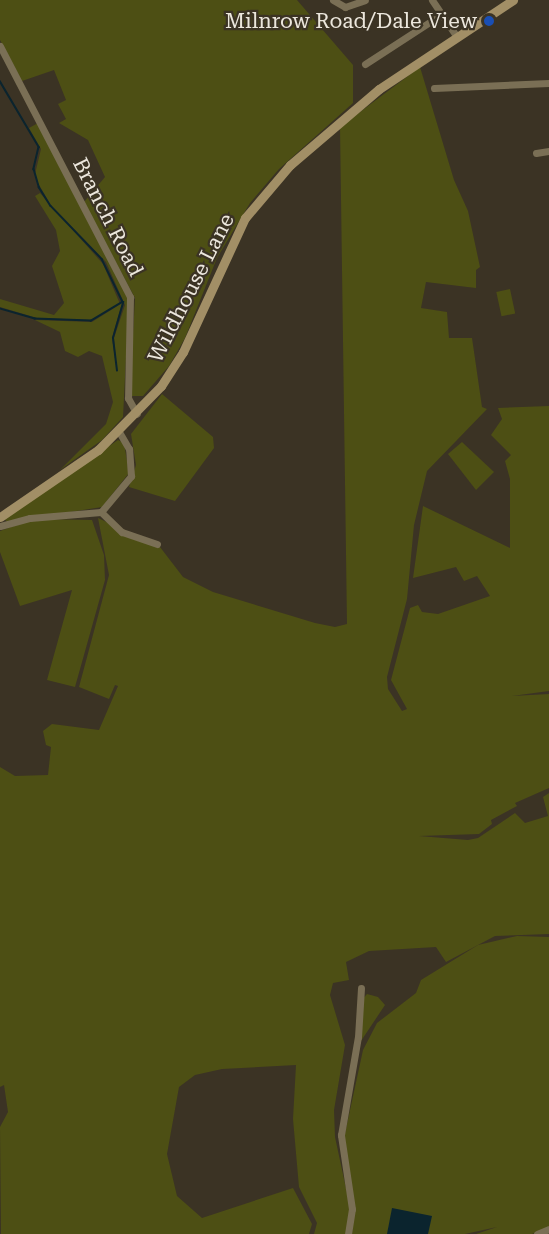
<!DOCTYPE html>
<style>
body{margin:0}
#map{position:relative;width:549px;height:1234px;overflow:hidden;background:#3b3324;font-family:"Roboto Serif",serif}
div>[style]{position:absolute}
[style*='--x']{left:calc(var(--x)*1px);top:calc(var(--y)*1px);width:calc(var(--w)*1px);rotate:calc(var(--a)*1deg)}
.green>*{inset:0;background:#4d4f14;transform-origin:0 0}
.water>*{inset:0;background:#0b242e}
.stream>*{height:1.5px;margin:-0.75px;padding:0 0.75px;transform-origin:0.75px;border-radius:0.75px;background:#0b242e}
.street>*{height:7px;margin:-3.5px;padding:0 3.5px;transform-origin:3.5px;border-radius:3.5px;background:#7a6f55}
.secondary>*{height:9px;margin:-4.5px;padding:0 4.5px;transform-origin:4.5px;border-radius:4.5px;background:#a28f66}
.dots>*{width:16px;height:16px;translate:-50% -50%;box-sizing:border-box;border:3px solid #3b3324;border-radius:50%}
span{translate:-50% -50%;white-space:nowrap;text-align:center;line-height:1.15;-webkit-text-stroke:4.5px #3b3324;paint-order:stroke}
.poi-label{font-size:21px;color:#ece7dd}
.right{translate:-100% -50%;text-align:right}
.street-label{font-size:21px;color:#ece7dd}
</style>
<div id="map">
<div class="green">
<div style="clip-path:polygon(0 0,297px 0,353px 65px,353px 103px,279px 169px,250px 203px,217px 258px,185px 338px,169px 366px,143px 396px,132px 396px,130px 391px,135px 298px,84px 202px,105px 177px,88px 140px,59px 123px,66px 119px,58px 104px,66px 100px,54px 70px,22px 81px,0 40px)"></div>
<div style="clip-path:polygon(420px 67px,454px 180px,468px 211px,480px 267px,476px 270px,476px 288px,426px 282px,421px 308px,447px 312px,449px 338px,472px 338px,482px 407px,487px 409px,427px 471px,414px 525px,407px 599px,387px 677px,388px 689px,402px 711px,407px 709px,391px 680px,410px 608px,418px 605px,422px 612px,438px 614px,490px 596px,477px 576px,464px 581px,456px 567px,413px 578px,423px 506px,510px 548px,510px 479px,505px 461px,511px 455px,491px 435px,502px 419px,498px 408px,549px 406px,549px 691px,512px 696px,549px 694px,549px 788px,515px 803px,517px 806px,491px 820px,492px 824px,479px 834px,419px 836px,468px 840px,478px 838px,515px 813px,525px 823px,548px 816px,543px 797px,549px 793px,549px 934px,495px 936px,446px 962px,436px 947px,369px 951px,346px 962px,349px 980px,333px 983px,330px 995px,345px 1045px,334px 1110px,335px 1137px,350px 1207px,347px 1234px,314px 1234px,317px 1223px,299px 1187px,293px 1119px,296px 1065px,222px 1069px,195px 1075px,179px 1087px,167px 1154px,177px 1196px,202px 1218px,293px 1188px,312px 1224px,309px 1234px,1px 1234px,0 1127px,8px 1112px,4px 1085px,0 1087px,0 767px,15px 776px,48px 775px,51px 747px,46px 745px,43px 731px,52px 724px,99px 730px,118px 686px,115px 685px,109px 699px,79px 687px,109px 575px,98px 518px,160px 547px,183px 577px,213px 592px,315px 623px,335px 627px,347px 624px,340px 127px)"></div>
<div style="clip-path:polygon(38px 123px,129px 297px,123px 417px,102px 440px,60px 470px,106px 424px,113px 402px,102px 356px,89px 351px,78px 357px,65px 351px,60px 332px,35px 320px,92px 322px,122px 303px,112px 338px,117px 372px,114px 338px,125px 305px,106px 262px,50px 204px,38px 183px,35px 174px,41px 149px,29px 128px)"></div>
<div style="clip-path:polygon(40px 193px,103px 264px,120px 304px,91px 320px,37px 318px,0 307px,0 299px,54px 315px,64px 303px,52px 266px,60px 251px,56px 230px,35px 196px)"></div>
<div style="left:510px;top:289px;width:25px;height:14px;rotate:78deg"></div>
<div style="clip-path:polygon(162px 394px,213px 437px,214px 448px,175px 501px,129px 487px,136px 465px,131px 434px)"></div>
<div style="clip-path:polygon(118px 440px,124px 443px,129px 473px,102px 507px,7px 522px,4px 518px)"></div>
<div style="clip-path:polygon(462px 442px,494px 472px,476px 490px,448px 454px)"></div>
<div style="clip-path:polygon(34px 519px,92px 520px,104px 555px,105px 580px,75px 687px,47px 680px,72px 590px,20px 606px,0 552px,0 531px)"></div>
<div style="clip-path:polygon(517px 936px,549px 937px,549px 1227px,532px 1234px,476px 1234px,497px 1227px,465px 1234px,352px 1234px,354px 1200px,344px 1138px,363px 1050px,377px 1023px,416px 993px,421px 980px,478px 945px)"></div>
<div style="clip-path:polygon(367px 994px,378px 997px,385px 1005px,361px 1041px,361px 1001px)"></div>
</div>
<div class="water">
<div style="clip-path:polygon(392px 1208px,432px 1216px,428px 1234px,387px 1234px)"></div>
</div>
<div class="stream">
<div style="--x:0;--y:81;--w:77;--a:59.4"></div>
<div style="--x:39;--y:147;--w:23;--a:103"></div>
<div style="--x:34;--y:169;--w:19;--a:74"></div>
<div style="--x:39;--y:187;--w:22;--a:58"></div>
<div style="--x:51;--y:206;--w:74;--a:46.1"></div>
<div style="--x:102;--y:259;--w:48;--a:64"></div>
<div style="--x:123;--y:302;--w:37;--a:149"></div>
<div style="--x:91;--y:321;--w:56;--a:-178"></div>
<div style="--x:35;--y:319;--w:36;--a:-164"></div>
<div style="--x:117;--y:371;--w:33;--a:-97"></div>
<div style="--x:113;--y:338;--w:37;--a:-74"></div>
</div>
<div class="street">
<div style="--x:333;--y:0;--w:14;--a:30"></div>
<div style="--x:345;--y:7;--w:21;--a:-19"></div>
<div style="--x:432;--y:0;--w:45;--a:56"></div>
<div style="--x:0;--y:46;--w:283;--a:62.6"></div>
<div style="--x:130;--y:297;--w:101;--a:91.1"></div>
<div style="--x:128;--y:398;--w:18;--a:61"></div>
<div style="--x:365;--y:64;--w:92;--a:-33"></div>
<div style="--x:434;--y:88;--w:115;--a:-2.5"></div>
<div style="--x:536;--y:153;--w:13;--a:-9"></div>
<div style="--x:101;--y:512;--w:29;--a:44"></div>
<div style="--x:122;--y:532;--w:37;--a:19"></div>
<div style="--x:0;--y:526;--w:31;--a:-15"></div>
<div style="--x:30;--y:518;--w:71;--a:-4.8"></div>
<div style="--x:101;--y:512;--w:47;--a:-50.2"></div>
<div style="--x:131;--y:476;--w:27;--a:-94"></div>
<div style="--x:129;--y:449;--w:20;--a:-120"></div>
<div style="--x:348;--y:1234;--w:25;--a:-81"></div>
<div style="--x:352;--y:1209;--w:75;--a:-98.5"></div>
<div style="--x:341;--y:1135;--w:99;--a:-80.2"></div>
<div style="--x:358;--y:1037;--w:49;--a:-86.5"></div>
<div style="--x:537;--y:1234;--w:13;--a:-23"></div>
</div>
<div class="secondary">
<div style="--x:0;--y:517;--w:119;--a:-34.4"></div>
<div style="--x:98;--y:450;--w:90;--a:-45.5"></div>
<div style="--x:161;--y:386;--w:40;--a:-57.1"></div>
<div style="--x:183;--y:352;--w:148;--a:-65.2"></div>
<div style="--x:245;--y:218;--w:70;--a:-49.7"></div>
<div style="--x:290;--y:165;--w:117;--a:-40.5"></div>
<div style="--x:379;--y:89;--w:161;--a:-33.6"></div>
</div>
<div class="dots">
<div style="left:489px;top:21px;background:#1a4fb4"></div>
</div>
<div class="poi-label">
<span class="right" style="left:477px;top:21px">Milnrow Road/Dale View</span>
</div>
<div class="street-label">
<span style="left:108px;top:217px;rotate:63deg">Branch Road</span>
<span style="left:191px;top:288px;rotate:-63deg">Wildhouse Lane</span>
</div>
</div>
